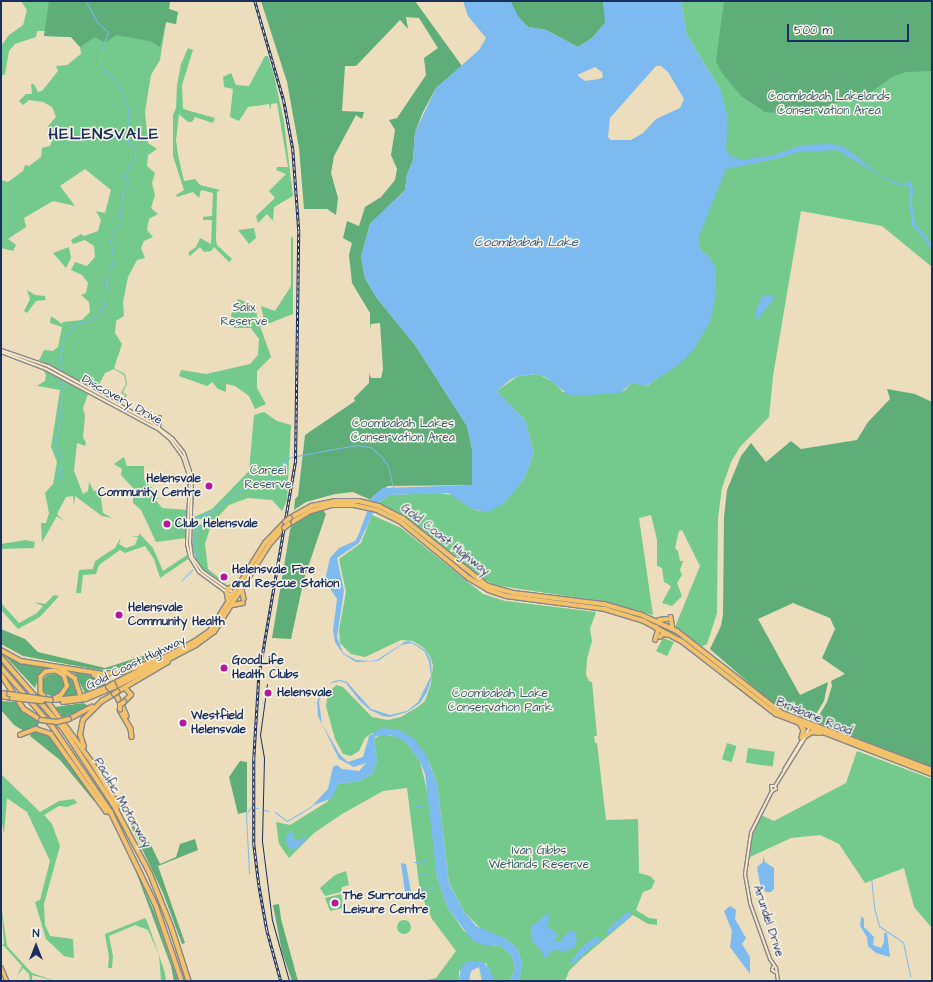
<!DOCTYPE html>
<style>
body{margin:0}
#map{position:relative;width:933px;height:982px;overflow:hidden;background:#ecdebc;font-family:"Architects Daughter",sans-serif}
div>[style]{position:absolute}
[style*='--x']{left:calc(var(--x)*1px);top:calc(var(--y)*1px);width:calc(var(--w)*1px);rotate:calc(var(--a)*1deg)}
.green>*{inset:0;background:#74c98d;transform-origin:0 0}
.round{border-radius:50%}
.forest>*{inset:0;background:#5fad78}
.water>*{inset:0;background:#7cbaf0}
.stream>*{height:1px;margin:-0.5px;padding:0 0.5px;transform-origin:0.5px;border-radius:0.5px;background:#7cbaf0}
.river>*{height:3px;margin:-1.5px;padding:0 1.5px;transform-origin:1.5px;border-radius:1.5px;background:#7cbaf0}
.roads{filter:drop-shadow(1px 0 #84868d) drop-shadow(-1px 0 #84868d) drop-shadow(0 1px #84868d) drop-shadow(0 -1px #84868d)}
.secondary>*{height:2px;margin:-1px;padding:0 1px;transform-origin:1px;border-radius:1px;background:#fbe7c3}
.primary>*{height:2.5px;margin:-1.25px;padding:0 1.25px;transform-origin:1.25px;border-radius:1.25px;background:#f4c26a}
.highway>*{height:3.5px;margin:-1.75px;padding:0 1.75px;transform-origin:1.75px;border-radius:1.75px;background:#f4c26a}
.tram>*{height:1px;margin:-0.5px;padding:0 0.5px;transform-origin:0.5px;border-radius:0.5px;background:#1b2f5e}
.rail>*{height:2.5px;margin-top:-1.25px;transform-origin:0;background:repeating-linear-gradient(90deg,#fbf7ec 0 3px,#1b2f5e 0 6px);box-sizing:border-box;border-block:1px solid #1b2f5e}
.bridges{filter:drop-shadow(1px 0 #84868d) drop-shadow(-1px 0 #84868d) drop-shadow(0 1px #84868d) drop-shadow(0 -1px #84868d)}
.highway-bridge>*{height:3.5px;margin:-1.75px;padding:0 1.75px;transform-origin:1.75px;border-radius:1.75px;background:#f4c26a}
.dots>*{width:11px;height:11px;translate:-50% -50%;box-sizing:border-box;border:2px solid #fbf7ec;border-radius:50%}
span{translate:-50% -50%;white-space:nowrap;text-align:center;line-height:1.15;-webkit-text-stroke:3px #fbf7ec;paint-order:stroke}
.park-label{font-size:12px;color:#365d6c}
.street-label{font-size:12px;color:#1b2f5e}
.poi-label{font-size:12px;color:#1b2f5e;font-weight:700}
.right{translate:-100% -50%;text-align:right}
.left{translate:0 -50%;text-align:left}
.water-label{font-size:13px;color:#38598a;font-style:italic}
.district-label{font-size:16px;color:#1b2f5e;font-weight:700;letter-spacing:1px}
.frame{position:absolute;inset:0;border:2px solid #1b2f5e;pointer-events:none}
.north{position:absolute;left:16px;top:926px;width:40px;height:40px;-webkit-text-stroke:3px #fbf7ec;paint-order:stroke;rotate:0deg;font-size:11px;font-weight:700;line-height:16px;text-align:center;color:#1b2f5e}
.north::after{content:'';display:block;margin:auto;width:14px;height:18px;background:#1b2f5e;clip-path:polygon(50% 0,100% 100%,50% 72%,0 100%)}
.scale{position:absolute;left:787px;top:24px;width:122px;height:18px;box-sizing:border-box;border:2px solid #1b2f5e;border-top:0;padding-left:5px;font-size:12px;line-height:14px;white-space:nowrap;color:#1b2f5e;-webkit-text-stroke:3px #fbf7ec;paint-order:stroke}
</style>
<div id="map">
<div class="green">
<div style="clip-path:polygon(21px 1px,170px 1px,169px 9px,178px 12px,176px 24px,166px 22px,160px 60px,151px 75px,145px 112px,148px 143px,157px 149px,148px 155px,147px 166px,155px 173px,152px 183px,155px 195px,151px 208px,158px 214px,149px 219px,147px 230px,153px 237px,144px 241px,141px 248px,145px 258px,137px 260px,128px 277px,123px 302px,124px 316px,116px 321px,115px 333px,122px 344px,114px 368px,125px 374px,127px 384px,123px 392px,127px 395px,122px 404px,125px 395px,121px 393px,126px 384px,124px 375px,114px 369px,105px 373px,96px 390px,39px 360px,44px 350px,53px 351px,58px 347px,62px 327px,50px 323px,51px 316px,62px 324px,63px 322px,82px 320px,90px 312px,89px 302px,81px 295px,86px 293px,88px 283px,82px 275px,71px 270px,75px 262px,87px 266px,95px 257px,94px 246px,85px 240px,73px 244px,71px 240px,81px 234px,84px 236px,98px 231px,101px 220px,96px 211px,105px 213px,111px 190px,85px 169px,60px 186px,75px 206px,53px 201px,24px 218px,26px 227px,8px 239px,16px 245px,13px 251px,1px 248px,1px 180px,8px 182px,23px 171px,25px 165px,29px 166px,41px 157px,42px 148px,50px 146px,54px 136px,48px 126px,56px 117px,52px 107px,43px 102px,29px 100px,23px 105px,19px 101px,26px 94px,32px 94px,31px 84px,34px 84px,38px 92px,42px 91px,58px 71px,56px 66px,67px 65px,81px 54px,80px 47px,71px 37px,44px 36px,45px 31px,37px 31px,36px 37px,15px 44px,9px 51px,5px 74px,1px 76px,1px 46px,9px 35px,23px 25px,27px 10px)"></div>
<div style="clip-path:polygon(681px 1px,932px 1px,932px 267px,882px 226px,801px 211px,773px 376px,769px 417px,740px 447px,731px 462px,722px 488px,718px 518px,717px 613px,707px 644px,700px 647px,675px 627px,700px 566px,682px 530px,679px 531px,675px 548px,678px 551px,680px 561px,683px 561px,680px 570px,682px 575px,677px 583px,682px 596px,672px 606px,662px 603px,671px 586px,664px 582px,662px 568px,657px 566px,657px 540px,651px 515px,639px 518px,653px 615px,606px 602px,494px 585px,474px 573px,399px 513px,377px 504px,389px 495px,439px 493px,453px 495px,472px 509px,480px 511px,503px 504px,524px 479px,534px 453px,525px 420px,497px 391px,518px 376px,538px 374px,553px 382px,563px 392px,624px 391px,632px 383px,647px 386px,658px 378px,715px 290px,716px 268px,709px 257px,700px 249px,697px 238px,721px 91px,687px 35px)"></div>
<div style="clip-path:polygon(188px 48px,193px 50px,182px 85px,183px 109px,215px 118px,213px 123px,195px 117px,192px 122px,188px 122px,179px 114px,176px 140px,178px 155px,184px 181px,195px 179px,200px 185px,220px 190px,217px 192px,216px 240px,217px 245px,232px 259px,229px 262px,214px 247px,211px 251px,204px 252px,200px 247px,190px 256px,188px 253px,196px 247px,200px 238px,211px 244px,212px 220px,203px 220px,203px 217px,212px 216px,213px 193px,201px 190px,199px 198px,193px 192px,177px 197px,176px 195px,184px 190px,173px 156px,173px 115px,176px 108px,177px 85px,181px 64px)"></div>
<div style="clip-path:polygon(265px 56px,268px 56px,274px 75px,284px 122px,293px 196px,274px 207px,273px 221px,267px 214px,258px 223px,256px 216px,275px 198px,269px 191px,286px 174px,276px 170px,277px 167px,288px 167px,277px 103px,271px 104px,271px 110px,269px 104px,248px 107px,239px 121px,230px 117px,233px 89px,224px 87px,223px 77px,231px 73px,236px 85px,249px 86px)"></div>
<div style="clip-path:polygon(254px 228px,256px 238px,249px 244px,238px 230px)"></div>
<div style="clip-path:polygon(293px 237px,293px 314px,265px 325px,261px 306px,275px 311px,291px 286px,291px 238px)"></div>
<div style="clip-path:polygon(69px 247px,71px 258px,66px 268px,53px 253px)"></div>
<div style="clip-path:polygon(27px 290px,35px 295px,45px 296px,46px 300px,36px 301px,27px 313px,24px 311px,30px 299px)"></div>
<div style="clip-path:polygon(238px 299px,256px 306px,257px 317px,271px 357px,257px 371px,257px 388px,266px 404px,255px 409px,249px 396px,235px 386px,226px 384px,226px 392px,218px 389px,212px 382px,207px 386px,179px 376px,181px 370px,206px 374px,250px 364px,258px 355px,259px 339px,251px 328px,234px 328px,231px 315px)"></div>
<div style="clip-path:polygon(43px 369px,88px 394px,83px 408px,85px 416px,83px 437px,86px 443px,85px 446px,77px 443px,74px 471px,83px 494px,88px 491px,89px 482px,94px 491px,100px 490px,103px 513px,112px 518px,102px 516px,75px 496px,74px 506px,73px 496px,66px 497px,57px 514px,65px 522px,57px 516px,42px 542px,41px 523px,46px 523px,49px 513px,45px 493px,53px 484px,57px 462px,51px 447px,60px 390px,37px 386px,45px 381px,46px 375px)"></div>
<div style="clip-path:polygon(264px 412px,277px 421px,291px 425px,287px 500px,282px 511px,272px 500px,248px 498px,229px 505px,214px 521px,195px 518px,194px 517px,212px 509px,249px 471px,254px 415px)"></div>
<div style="clip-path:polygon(124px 457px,127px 466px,144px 466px,144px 479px,153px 489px,154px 498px,164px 498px,155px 499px,162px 508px,188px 510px,186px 538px,156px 542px,141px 510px,133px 503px,133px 488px,121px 475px,122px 469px,114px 464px)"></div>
<div style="clip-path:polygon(372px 515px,401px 528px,483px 594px,505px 601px,596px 612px,590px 629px,592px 641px,587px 659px,586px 675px,589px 681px,592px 682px,597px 736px,594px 736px,595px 743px,597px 743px,606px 820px,638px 819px,639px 873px,650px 876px,655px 881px,651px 889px,643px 892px,636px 910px,649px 918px,657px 919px,657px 925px,648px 924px,633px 915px,581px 959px,569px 971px,565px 981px,519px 981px,522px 964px,517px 948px,506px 939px,482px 930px,465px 913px,449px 883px,437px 784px,429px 762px,404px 735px,372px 733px,365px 738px,359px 751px,351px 756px,343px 754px,335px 739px,326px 706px,328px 693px,336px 685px,343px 687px,372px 717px,388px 720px,401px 717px,419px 706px,425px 701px,431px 684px,433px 666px,431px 658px,424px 648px,413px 641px,401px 640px,365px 657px,351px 654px,340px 643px,339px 630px,346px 592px,339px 559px,361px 543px)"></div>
<div style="clip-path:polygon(194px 524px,211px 525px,205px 544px,208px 569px,229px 586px,204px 570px,196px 560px,192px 545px)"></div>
<div style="clip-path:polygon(139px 533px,153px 548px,163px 571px,187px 555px,188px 559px,160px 578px,154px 559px,145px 546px,125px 553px,120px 550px,99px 565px,96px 574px,83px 575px,81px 593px,76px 593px,79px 570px,93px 569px,95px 561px,115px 548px,121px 537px,119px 544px,126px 548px,135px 545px,138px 537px,130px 536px,139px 536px)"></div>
<div style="clip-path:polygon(26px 540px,35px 542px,34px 548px,1px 549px,1px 544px)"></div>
<div style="clip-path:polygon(54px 595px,59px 596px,40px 617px,18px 629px,1px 610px,1px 603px,19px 623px,37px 613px,43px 606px,34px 602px,45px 604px)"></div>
<div style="clip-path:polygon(663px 638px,674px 642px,667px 656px,656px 651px)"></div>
<div style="clip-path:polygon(381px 734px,398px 737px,405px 741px,420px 761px,430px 804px,437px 878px,448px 908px,464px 931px,493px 946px,500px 946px,512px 956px,515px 969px,510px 981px,494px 980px,486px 963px,459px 971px,459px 981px,423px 981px,436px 978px,456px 951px,432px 919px,420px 892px,407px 788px,383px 791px,342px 814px,314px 833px,289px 858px,279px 844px,276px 822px,290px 825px,327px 802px,338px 784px,360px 781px,373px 773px,377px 760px,374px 739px)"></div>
<div style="left:727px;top:743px;width:10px;height:17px;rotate:17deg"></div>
<div style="left:748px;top:748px;width:27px;height:15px;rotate:8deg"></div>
<div style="clip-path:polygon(857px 751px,932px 779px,932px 928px,914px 907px,904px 868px,865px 883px,839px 844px,820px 835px,791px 838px,748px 858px,753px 834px,761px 815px,774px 821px,846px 783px)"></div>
<div style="clip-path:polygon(1px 774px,40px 812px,59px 801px,74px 799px,77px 803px,67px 807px,59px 806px,44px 815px,52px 824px,60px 846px,44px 904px,45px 925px,50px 936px,73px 939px,74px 958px,64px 956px,46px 939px,35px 902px,40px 900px,50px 861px,27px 812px,7px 798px,4px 834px,1px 817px)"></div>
<div style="clip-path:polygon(346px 871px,349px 885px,342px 887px,341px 892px,325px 896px,320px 888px,335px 875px)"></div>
<div style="clip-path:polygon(341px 894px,344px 908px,330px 911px,325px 898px)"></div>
<div style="clip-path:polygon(1px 904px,7px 946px,32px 973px,55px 981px,32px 975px,32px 981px,30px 981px,29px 974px,23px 968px,16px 978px,22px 966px,4px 946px,1px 946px,4px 944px)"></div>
<div style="clip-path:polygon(145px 918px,147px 921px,159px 955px,165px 973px,166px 981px,161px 981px,159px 955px,148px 930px,135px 925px,109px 936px,113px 956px,112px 968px,108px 968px,109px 957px,105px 934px)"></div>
<div class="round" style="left:397px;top:920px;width:14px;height:14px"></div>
</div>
<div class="forest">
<div style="clip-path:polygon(49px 1px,170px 1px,169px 9px,178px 12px,177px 16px,176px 24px,166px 22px,160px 47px,150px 41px,116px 35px,105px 43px,95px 37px,80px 47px,71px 37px,44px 36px)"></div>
<div style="clip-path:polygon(261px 1px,415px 1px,462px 66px,436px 88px,423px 112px,415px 132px,413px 160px,407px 175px,405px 190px,370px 224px,361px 257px,365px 278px,376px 297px,415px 345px,467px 426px,472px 449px,472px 485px,388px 486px,373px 496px,371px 500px,353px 492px,335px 494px,306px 502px,294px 510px,295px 499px,298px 496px,305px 435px,355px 401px,354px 398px,369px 383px,369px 373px,371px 378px,381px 378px,383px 369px,380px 323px,371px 324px,370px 329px,370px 313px,352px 283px,349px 255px,352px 243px,343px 238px,347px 221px,359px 226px,365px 207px,381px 197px,395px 180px,397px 169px,391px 155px,395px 130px,389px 120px,397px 118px,426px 75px,424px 58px,438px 48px,419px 18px,406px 17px,408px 29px,400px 20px,356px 66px,345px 66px,342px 111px,364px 112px,362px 119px,356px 115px,334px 156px,331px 173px,338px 198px,336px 215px,327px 209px,304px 209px,299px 148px,287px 82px)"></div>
<div style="clip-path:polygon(510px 1px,603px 1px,606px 18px,605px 23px,592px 38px,578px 47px,546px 30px,528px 27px,518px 17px)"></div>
<div style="clip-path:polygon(724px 1px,932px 1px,932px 71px,906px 72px,892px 77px,860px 100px,834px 103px,806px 115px,765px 112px,741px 96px,722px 73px,716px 61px)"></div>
<div style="clip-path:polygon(887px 389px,915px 394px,932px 402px,932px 767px,815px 722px,827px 702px,832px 686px,831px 681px,845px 674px,822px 658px,835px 629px,830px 618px,793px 603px,758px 619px,800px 695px,828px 682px,824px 701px,812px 721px,773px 704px,710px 649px,721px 626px,723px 614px,724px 517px,727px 490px,741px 456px,751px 443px,766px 462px,791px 441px,801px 449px,857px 440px,868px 422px,890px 399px)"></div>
<div style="clip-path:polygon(322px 509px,326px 514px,304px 579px,291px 639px,272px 638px,290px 530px,293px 523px)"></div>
<div style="clip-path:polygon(1px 629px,25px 639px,38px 652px,105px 668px,177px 645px,129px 667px,99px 670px,23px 656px,1px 644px)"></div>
<div style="clip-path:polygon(3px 654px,23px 663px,51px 669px,40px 673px,35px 688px)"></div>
<div style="clip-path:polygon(64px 672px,74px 680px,79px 695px,64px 696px,69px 685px)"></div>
<div style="clip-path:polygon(74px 672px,95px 676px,109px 684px,85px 693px)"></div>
<div class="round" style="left:42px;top:674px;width:22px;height:22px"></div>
<div style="clip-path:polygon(1px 701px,15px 702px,29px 716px,40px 721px,38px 726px,24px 731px,14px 725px,1px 710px)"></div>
<div style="clip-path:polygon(83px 703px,89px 706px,64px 718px,55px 707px)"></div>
<div style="clip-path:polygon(36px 731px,50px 737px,96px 800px,94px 801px,60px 760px,30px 736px,31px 732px)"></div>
<div style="clip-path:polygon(240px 761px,247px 762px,247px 812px,238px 814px,229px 777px)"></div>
<div style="clip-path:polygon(124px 808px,139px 835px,150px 843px,160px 864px,176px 857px,180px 844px,195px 839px,198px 850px,158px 866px,185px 943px,182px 944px,163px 893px,123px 809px)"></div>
<div style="clip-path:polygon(129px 853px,155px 914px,178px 981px,174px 981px,171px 966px)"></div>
<div style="clip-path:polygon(279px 904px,281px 919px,298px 981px,292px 981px,282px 952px,273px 905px)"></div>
</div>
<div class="water">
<div style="clip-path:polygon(evenodd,463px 1px,510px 1px,518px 16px,528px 27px,546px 30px,578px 47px,592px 38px,605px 23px,603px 1px,681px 1px,687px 35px,721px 91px,728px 118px,726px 150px,730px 156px,742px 160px,774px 155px,802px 145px,832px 144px,844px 147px,879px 174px,892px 181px,903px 185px,909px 182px,904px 186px,894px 184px,837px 150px,798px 152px,776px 159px,726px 169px,698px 239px,700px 249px,709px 257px,716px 268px,716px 294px,710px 322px,692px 352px,678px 365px,646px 386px,632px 383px,620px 393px,570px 396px,547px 378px,538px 374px,518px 376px,510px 380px,497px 391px,525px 420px,534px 453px,524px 479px,514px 492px,503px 504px,488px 512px,472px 509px,448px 493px,389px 495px,378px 503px,359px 543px,337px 558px,344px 591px,337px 637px,343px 653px,356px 660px,369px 661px,377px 660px,406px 641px,412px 642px,425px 650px,431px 660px,432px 677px,427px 692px,420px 703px,407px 712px,390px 717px,383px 716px,370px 710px,359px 700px,346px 683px,340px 681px,328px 684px,324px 688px,319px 702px,322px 724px,340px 755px,348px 762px,363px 757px,369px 736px,382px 728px,399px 730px,414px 739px,426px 755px,437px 784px,449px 884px,465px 913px,476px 926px,506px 939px,517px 948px,522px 964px,519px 981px,510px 981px,515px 969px,512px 956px,500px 946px,483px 945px,472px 940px,448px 908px,437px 878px,425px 774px,420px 761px,405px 741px,390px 735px,376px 736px,374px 739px,377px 760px,373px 773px,360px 781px,338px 784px,332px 798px,312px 806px,328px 789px,333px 767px,337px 765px,342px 769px,359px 771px,366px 763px,354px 767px,339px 759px,318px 716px,317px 702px,323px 687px,334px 681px,341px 680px,347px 682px,371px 709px,390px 715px,407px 711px,418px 702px,431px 676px,429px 661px,424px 651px,412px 643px,401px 645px,378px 661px,356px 662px,343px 654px,335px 642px,333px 630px,337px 599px,327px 584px,326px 576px,330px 558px,339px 548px,355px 541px,358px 536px,373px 496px,383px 488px,472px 485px,472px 449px,467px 426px,415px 345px,376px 297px,365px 278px,361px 257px,370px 224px,405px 190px,407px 175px,413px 160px,415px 132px,436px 88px,479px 50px,486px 38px,468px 16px,463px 1px,656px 66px,661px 66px,668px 72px,684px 99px,680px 108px,656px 119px,643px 133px,631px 140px,611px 140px,608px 137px,610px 118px,656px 66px,463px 1px,595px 67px,602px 72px,603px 77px,599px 79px,585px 81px,577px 75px,595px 67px)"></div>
<div style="clip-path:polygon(763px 295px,773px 296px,773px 300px,756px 321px,756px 310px)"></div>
<div style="clip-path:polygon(292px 832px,295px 841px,309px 836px,297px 848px,291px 849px,287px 846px,286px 837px,288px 833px)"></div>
<div style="clip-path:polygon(763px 856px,765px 862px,774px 868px,774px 889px,771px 892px,766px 892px,760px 884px,757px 867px,763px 862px)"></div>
<div style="clip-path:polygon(401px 863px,406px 864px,411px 892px,405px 892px)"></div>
<div style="clip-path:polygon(730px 906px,736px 910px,735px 919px,746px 938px,742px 944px,750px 957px,750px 974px,730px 947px,732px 931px,724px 911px)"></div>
<div style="clip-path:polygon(627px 912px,631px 913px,630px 916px,609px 934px,606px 931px,609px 928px)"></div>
<div style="clip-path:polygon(549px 914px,548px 927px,558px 934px,554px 942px,560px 942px,568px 931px,575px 932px,577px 939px,574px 948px,563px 952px,555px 949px,549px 953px,548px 958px,544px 958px,543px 953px,531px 940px,531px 930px,532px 924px,536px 924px,544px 915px)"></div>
<div style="clip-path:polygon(861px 917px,864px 918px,864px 927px,874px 937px,873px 945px,881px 948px,884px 942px,884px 933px,887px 933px,890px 957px,876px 953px,868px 946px,867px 937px,860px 926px)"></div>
<div style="clip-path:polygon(595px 937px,599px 937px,601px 941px,591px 947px,574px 963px,569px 964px,581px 948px)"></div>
<div style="clip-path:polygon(482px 961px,489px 968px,495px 981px,482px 981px,479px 967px,471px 971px,469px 981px,459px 981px,461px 967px,467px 962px)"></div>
</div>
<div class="stream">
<div style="--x:61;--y:370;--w:5;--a:-112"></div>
<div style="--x:59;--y:365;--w:28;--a:-80"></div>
<div style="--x:64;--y:337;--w:19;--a:-47"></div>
<div style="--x:77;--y:323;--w:14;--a:-8"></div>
<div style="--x:91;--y:321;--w:20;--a:-49"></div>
<div style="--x:104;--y:306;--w:37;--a:-85"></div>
<div style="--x:107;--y:269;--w:9;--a:-36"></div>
<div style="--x:114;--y:264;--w:25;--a:-99"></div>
<div style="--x:110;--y:239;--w:18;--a:-61"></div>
<div style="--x:119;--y:223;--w:28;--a:-84"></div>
<div style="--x:122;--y:195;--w:13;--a:-61"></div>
<div style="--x:128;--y:184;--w:9;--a:-126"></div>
<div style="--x:123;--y:177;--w:23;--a:-59"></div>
<div style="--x:135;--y:157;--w:6;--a:-90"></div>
<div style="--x:135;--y:151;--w:14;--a:-124"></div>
<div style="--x:127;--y:139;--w:30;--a:-88"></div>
<div style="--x:128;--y:109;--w:21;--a:-109"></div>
<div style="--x:121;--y:89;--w:30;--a:-131"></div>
<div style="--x:101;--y:66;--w:16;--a:-90"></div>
<div style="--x:101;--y:50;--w:19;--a:-69"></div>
<div style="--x:108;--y:32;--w:15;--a:-138"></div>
<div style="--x:97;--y:22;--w:24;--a:-118"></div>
<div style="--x:59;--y:484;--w:24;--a:-85"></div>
<div style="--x:61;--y:460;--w:16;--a:-112"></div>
<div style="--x:55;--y:445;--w:29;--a:-80"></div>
<div style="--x:60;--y:416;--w:36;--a:-87"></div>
<div style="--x:195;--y:518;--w:19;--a:-21"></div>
<div style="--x:213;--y:511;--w:33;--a:-39"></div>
<div style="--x:239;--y:490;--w:26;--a:-13"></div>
<div style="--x:264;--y:484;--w:22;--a:-43"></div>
<div style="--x:280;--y:469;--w:7;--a:-74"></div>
<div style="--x:282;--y:462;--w:10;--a:-29"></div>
<div style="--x:291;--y:457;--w:66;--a:-10.5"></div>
<div style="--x:356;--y:445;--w:14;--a:8"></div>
<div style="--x:370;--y:447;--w:14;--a:39"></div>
<div style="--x:381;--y:456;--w:12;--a:55"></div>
<div style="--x:388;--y:466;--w:22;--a:77"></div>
<div style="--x:197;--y:560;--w:19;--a:-99"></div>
<div style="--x:194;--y:541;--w:18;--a:-74"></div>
<div style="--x:181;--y:581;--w:16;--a:-45"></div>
<div style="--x:593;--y:601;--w:3;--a:-90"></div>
<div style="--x:416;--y:806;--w:1;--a:0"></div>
<div style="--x:418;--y:806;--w:7;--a:-8"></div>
<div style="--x:413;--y:807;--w:2;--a:-27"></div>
<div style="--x:256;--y:808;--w:2;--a:0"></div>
<div style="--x:264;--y:810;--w:5;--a:11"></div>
<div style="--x:275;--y:812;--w:15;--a:37"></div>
<div style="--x:287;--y:821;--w:29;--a:-31"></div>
<div style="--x:414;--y:862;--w:2;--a:0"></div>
<div style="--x:417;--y:862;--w:11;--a:-15"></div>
<div style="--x:249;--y:873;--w:59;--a:-92.9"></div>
<div style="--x:246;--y:814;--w:9;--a:-54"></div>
<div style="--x:419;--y:875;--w:11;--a:-10"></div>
<div style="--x:871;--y:877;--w:30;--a:84"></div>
<div style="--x:874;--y:907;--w:20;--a:75"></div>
<div style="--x:879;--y:926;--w:29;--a:34"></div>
<div style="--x:903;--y:942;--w:35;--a:78"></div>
<div style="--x:422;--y:890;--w:11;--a:-10"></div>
</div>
<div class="river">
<div style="--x:906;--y:184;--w:4;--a:-34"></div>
<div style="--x:909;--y:182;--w:6;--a:72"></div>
<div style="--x:911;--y:188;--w:14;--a:94"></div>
<div style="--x:910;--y:202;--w:21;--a:82"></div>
<div style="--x:913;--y:223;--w:31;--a:52"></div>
</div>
<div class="roads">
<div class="secondary">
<div style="--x:1;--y:350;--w:50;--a:18.8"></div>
<div style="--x:48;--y:366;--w:119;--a:28.7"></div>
<div style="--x:152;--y:423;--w:25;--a:37"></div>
<div style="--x:172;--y:438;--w:19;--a:51"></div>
<div style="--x:184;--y:453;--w:25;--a:72"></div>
<div style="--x:192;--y:477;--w:66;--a:91.7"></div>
<div style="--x:190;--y:543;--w:14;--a:82"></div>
<div style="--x:192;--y:557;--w:17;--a:54"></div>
<div style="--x:202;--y:571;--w:39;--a:35"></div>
<div style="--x:1;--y:352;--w:48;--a:20.7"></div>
<div style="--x:46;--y:369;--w:127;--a:28.2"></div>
<div style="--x:158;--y:429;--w:16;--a:40"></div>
<div style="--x:170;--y:439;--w:22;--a:54"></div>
<div style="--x:183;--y:457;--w:22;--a:72"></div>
<div style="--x:190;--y:478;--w:66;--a:92.6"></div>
<div style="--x:187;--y:544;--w:13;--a:77"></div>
<div style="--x:190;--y:557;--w:17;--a:59"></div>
<div style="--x:199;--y:572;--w:41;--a:36"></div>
<div style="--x:159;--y:427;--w:10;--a:-84"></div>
<div style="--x:784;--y:770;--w:50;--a:-58.8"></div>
<div style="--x:775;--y:786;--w:59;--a:-58.2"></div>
<div style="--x:772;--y:791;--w:47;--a:116.6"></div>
<div style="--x:751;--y:833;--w:41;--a:98.3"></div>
<div style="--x:745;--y:874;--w:29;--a:80"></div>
<div style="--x:750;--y:903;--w:59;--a:70.3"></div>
<div style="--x:770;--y:959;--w:11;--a:56"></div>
<div style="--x:776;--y:968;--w:13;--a:81"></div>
<div style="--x:772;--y:791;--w:5;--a:-101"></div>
<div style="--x:771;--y:786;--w:4;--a:0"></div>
<div style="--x:772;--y:791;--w:4;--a:-27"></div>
<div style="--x:776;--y:789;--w:3;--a:-108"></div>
<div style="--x:773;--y:967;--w:3;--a:108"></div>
<div style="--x:772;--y:970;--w:4;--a:34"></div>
</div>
<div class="primary">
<div style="--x:1;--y:967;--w:15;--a:67"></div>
</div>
<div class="highway">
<div style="--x:290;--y:518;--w:25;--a:-29"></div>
<div style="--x:312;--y:506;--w:24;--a:-12"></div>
<div style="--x:335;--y:501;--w:24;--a:0"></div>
<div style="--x:359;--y:501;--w:21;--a:14"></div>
<div style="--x:379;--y:506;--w:27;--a:27"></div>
<div style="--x:403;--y:518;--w:109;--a:38.7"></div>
<div style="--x:488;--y:586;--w:27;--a:15"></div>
<div style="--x:514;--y:593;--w:91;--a:7"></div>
<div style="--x:604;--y:604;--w:37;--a:16"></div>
<div style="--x:640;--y:614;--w:41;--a:24.7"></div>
<div style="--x:677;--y:631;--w:133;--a:38"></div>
<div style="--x:782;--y:713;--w:160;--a:20.8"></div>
<div style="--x:289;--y:524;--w:26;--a:-31"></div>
<div style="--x:311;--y:511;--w:22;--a:-16"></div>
<div style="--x:332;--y:505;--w:22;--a:0"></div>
<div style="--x:354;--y:505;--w:24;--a:12"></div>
<div style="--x:377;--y:510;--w:25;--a:26"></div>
<div style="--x:400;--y:521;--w:89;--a:39.6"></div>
<div style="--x:469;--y:578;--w:23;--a:31"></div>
<div style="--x:489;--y:590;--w:18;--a:19"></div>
<div style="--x:506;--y:596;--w:100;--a:7.5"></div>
<div style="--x:605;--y:609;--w:41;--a:17.1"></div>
<div style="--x:644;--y:621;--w:44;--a:28.3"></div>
<div style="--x:683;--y:642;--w:118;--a:37.7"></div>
<div style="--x:776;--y:714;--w:167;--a:21"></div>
<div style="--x:227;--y:589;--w:13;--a:-18"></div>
<div style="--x:242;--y:590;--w:9;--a:77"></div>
<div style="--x:227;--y:592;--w:10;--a:79"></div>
<div style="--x:233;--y:605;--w:10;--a:-11"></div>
<div style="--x:671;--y:617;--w:12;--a:81"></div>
<div style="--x:659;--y:620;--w:8;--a:-7"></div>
<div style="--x:660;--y:637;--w:4;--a:-45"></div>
<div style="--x:663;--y:634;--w:6;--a:9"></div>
<div style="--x:655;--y:640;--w:9;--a:-72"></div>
<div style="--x:658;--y:631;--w:4;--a:-117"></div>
<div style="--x:1;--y:650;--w:23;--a:29"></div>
<div style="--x:21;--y:661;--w:83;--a:9"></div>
<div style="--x:103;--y:674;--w:23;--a:-7"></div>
<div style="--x:126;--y:671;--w:30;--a:-20"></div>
<div style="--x:1;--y:657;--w:94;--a:48.9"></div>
<div style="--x:63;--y:728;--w:92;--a:56.5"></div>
<div style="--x:114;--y:805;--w:77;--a:62.1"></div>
<div style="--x:150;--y:873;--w:59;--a:68.2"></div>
<div style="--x:172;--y:928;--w:56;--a:72.2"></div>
<div style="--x:1;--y:667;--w:79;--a:49.1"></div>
<div style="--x:53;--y:727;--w:103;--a:55.7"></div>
<div style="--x:111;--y:812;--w:103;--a:64.2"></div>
<div style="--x:156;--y:905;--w:80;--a:71.1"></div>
<div style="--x:61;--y:669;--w:17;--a:33"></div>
<div style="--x:75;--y:678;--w:22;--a:72"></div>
<div style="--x:1;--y:674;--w:42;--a:56.7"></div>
<div style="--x:24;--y:709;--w:20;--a:33"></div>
<div style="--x:94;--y:675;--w:18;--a:29"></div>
<div style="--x:113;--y:684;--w:91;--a:-27.4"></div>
<div style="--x:194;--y:642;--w:19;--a:-35"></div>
<div style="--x:210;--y:631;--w:104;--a:-58"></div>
<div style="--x:265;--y:543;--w:29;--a:-46"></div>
<div style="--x:115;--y:687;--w:91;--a:-27.4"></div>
<div style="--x:196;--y:645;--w:22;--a:-36"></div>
<div style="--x:214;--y:632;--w:103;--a:-57.7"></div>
<div style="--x:269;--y:545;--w:23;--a:-49"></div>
<div style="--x:117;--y:692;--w:59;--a:-30.5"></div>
<div style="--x:1;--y:693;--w:8;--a:7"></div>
<div style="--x:116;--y:694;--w:9;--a:63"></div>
<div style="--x:1;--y:696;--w:11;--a:10"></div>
<div style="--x:51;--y:700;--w:11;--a:-27"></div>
<div style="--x:61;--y:695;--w:11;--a:-56"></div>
<div style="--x:67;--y:686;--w:10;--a:-107"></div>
<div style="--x:64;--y:676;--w:9;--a:-148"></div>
<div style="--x:56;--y:671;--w:10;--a:174"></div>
<div style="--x:46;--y:672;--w:7;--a:135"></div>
<div style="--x:41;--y:677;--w:15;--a:90"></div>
<div style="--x:41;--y:692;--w:87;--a:53.9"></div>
<div style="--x:92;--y:762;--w:48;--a:58.6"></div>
<div style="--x:117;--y:803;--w:7;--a:90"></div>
<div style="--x:54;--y:700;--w:28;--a:-6"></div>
<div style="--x:82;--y:697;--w:28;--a:-21"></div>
<div style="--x:102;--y:701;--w:14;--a:-30"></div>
<div style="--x:63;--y:702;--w:23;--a:-7"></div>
<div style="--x:86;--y:699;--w:26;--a:-23"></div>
<div style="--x:124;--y:702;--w:10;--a:-45"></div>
<div style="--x:131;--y:695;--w:9;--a:-131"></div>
<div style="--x:122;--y:705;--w:12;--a:66"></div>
<div style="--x:120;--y:710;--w:22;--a:60"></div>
<div style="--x:131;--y:729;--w:8;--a:83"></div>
<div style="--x:69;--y:719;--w:26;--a:-28"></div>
<div style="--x:801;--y:725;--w:6;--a:59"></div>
<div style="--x:804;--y:730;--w:8;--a:104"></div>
<div style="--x:20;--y:735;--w:17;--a:-21"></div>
<div style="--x:36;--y:729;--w:16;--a:18"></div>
<div style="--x:51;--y:734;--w:95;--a:54.5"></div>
<div style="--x:106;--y:811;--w:5;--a:11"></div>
<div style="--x:806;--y:736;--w:7;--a:-34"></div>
<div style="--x:812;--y:732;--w:8;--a:7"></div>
<div style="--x:84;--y:747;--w:13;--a:-108"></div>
<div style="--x:80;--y:735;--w:15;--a:-79"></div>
<div style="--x:83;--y:720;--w:28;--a:-45"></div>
</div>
</div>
<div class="tram">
<div style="--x:267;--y:684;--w:51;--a:97.8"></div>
<div style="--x:260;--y:735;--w:23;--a:80"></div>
<div style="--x:264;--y:758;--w:83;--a:91.4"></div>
<div style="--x:262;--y:841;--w:80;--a:82.8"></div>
<div style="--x:272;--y:920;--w:63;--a:74.4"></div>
</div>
<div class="rail">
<div style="--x:255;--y:1;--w:104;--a:73.8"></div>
<div style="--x:284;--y:101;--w:49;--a:79.4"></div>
<div style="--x:293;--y:149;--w:82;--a:85.8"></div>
<div style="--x:299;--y:231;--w:229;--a:90.8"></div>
<div style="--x:296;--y:460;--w:220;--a:99.7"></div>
<div style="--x:259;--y:677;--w:81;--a:93.5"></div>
<div style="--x:254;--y:758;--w:86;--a:90"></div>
<div style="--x:254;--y:844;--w:41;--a:83"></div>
<div style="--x:259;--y:885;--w:46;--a:79.9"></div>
<div style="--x:267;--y:930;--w:53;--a:74.6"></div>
</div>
<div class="bridges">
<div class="highway-bridge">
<div style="--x:285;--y:522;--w:6;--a:-39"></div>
<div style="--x:284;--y:528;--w:6;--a:-39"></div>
<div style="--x:108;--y:687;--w:6;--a:-31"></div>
<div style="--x:110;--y:689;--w:5;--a:-22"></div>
<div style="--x:9;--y:694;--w:42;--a:8.1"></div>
<div style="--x:114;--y:694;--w:4;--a:-34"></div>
<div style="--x:12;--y:698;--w:30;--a:6"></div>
<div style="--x:120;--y:710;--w:5;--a:-90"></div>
<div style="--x:120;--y:705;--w:5;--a:-37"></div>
<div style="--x:41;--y:720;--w:16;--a:7"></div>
<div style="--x:57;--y:722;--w:12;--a:-14"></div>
</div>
</div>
<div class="dots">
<div style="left:209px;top:486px;background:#b5179e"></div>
<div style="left:167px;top:524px;background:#b5179e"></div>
<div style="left:224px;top:577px;background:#b5179e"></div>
<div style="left:119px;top:615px;background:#b5179e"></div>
<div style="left:224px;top:668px;background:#b5179e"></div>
<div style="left:268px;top:693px;background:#b5179e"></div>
<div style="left:183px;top:723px;background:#b5179e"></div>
<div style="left:335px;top:903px;background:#b5179e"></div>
</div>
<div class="park-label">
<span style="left:829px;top:104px">Coombabah Lakelands<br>Conservation Area</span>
<span style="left:244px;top:315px">Salix<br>Reserve</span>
<span style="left:403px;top:431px">Coombabah Lakes<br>Conservation Area</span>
<span style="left:268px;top:478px">Careel<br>Reserve</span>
<span style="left:500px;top:701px">Coombabah Lake<br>Conservation Park</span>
<span style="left:539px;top:858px">Ivan Gibbs<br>Wetlands Reserve</span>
</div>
<div class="street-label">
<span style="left:122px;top:400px;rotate:29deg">Discovery Drive</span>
<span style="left:445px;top:540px;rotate:38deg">Gold Coast Highway</span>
<span style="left:136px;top:663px;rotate:-26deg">Gold Coast Highway</span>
<span style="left:814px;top:717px;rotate:22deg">Brisbane Road</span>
<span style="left:122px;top:803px;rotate:60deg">Pacific Motorway</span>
<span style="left:768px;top:921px;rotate:72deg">Arundel Drive</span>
</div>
<div class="poi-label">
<span class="right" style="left:201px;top:486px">Helensvale<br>Community Centre</span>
<span class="left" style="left:175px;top:524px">Club Helensvale</span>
<span class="left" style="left:232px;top:577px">Helensvale Fire<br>and Rescue Station</span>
<span class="left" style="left:128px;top:615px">Helensvale<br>Community Health</span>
<span class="left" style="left:232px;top:668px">GoodLife<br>Health Clubs</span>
<span class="left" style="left:277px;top:693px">Helensvale</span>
<span class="left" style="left:191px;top:723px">Westfield<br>Helensvale</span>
<span class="left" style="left:343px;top:903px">The Surrounds<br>Leisure Centre</span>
</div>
<div class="water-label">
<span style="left:526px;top:242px">Coombabah Lake</span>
</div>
<div class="district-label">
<span style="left:104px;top:134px">HELENSVALE</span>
</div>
<div class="frame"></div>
<div class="north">N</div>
<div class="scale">500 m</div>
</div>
